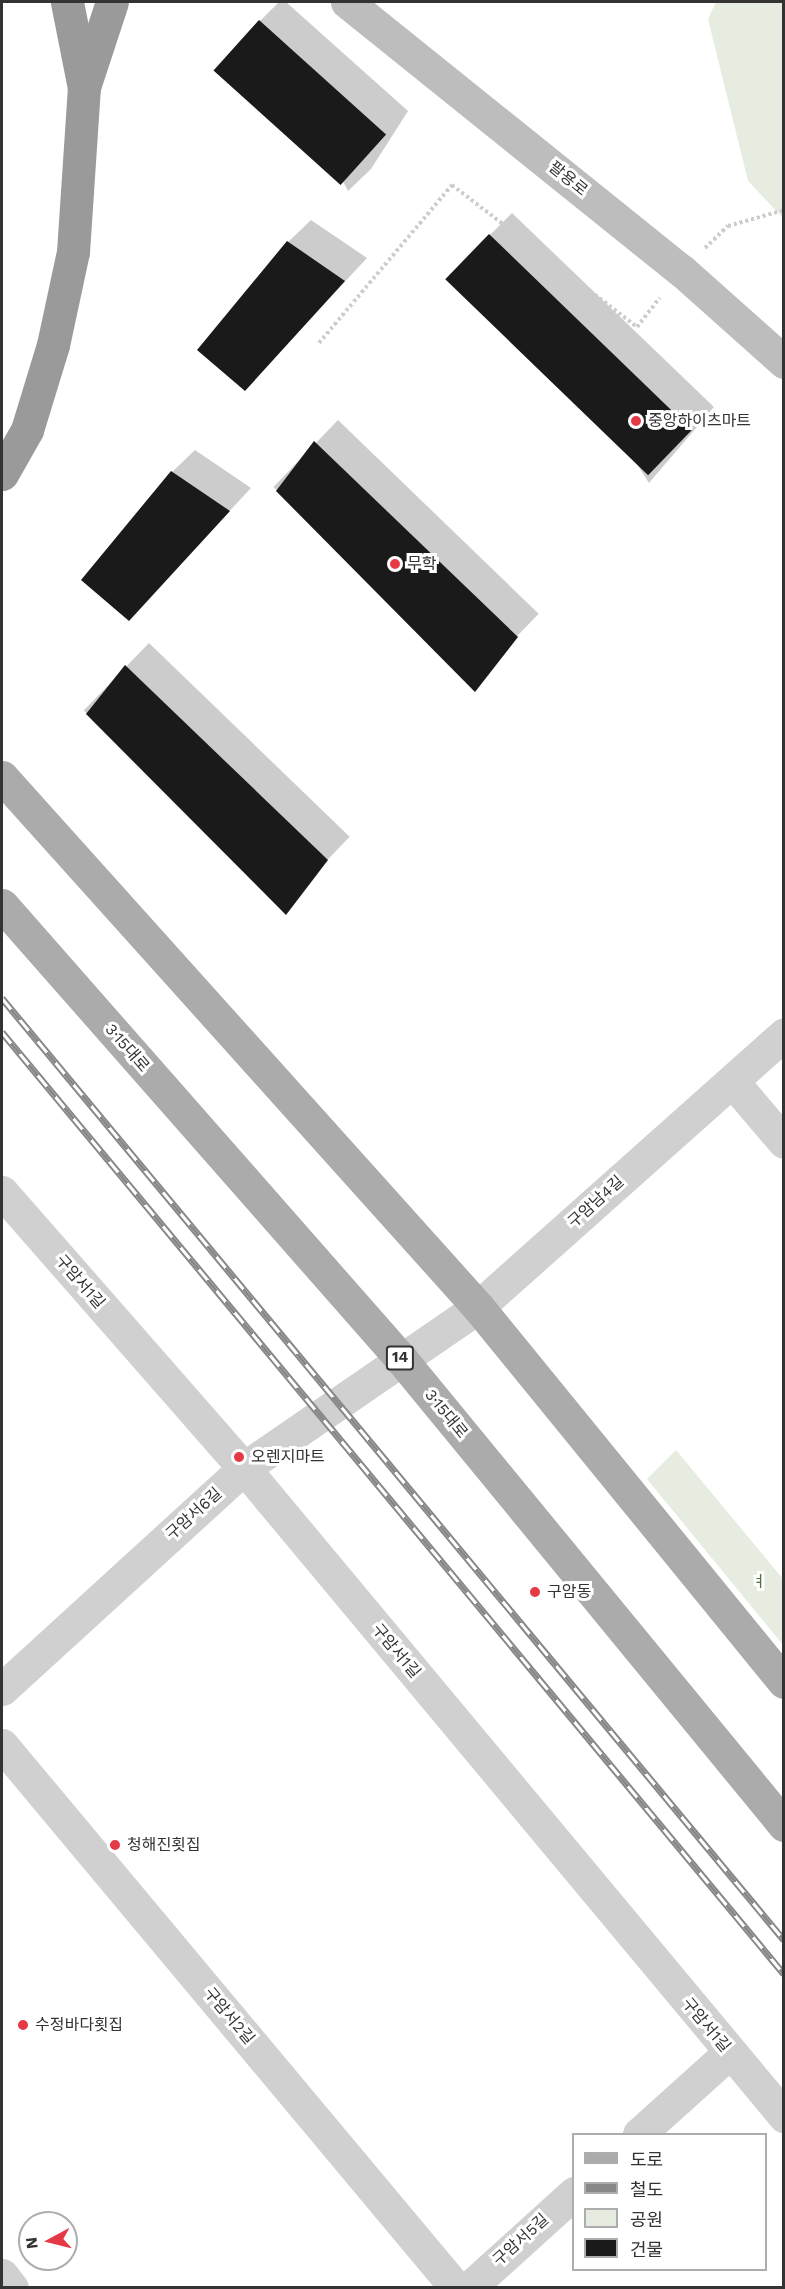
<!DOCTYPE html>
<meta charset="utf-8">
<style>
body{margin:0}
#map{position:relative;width:785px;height:2289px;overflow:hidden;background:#fff;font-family:"Work Sans","Noto Sans KR",sans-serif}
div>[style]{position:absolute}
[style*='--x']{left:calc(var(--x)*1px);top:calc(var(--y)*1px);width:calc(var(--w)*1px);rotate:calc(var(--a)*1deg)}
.green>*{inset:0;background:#e6ecdf}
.shadow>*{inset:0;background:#0003;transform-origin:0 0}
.building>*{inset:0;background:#1a1a1a;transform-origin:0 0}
.path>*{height:4px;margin-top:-2px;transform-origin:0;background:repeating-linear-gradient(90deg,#cdcdcd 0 3px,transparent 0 6px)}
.minor>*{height:33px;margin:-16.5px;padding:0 16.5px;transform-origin:16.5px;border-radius:16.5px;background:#d0d0d0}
.secondary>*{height:33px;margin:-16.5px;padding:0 16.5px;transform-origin:16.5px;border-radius:16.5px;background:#bdbdbd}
.primary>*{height:33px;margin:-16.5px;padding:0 16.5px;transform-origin:16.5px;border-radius:16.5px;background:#ababab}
.motorway>*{height:33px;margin:-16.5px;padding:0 16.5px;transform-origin:16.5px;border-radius:16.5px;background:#9a9a9a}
.rail>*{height:7px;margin-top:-3.5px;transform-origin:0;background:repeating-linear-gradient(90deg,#fff 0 14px,#888 0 28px);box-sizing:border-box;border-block:2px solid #888}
.dots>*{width:16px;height:16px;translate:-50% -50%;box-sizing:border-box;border:3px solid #fff;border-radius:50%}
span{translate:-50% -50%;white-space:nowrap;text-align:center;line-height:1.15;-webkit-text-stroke:6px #fff;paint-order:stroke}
.shield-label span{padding:2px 4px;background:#fff;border:2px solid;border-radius:4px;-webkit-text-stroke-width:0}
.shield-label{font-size:15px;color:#333;font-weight:700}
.street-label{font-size:16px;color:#333}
.poi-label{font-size:16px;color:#333}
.left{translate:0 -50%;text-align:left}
.park-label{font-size:16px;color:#56703f}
.frame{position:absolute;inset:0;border:3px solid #333;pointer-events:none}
.legend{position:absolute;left:572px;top:2133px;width:195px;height:138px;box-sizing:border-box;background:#fff;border:2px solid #adadad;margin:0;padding:8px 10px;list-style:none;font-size:18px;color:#333}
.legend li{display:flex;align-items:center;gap:12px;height:30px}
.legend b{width:30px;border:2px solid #adadad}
.north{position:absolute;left:18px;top:2211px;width:60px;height:60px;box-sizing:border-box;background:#fff;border:2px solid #adadad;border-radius:50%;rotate:263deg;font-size:16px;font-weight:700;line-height:24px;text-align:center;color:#333}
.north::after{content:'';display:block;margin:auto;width:21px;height:27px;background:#e63946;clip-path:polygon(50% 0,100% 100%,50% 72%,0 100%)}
</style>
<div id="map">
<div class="green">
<div style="clip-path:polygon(716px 2px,783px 2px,783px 218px,748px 181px,708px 19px)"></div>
<div style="clip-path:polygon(676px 1450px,783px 1579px,783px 1645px,647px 1479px)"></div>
</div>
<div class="shadow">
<div style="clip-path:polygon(279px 2px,286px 2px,408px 111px,371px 169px,348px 191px,260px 21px)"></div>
<div style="clip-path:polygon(512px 213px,714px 407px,649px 483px,490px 235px)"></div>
<div style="clip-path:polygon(311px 220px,367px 258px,245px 389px,288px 242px)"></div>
<div style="left:338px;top:420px;width:279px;height:93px;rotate:44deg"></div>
<div style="clip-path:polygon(195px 450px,251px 488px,129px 619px,172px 472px)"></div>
<div style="left:149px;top:643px;width:279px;height:94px;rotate:44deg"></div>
</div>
<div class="building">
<div style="left:259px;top:20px;width:171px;height:68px;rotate:42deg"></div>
<div style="left:489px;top:234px;width:282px;height:63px;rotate:44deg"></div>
<div style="clip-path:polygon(287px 241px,345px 281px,245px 391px,197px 350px)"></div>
<div style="clip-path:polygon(314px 441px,518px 637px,475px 692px,276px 491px)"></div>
<div style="clip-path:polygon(171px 471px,230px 511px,129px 621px,81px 580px)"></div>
<div style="clip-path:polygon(125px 665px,328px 860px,286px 915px,86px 714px)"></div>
</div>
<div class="path">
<div style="--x:705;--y:248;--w:32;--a:-44"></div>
<div style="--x:728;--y:226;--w:58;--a:-15.9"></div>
<div style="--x:319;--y:343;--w:207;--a:-49.9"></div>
<div style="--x:452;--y:185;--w:233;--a:37.5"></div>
<div style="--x:637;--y:327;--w:37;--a:-52"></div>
</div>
<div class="minor">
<div style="--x:732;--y:1081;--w:80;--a:49.6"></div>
<div style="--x:2;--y:1192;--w:367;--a:48.8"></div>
<div style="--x:244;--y:1468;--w:844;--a:50.19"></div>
<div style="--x:2;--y:1689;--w:328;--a:-42.4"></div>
<div style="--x:244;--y:1468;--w:284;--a:-34.5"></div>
<div style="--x:478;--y:1307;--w:410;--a:-41.7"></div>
<div style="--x:2;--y:1745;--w:708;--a:50.1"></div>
<div style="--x:639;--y:2134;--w:121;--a:-42"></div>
<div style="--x:2;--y:2275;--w:16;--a:52"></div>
<div style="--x:469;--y:2288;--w:142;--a:-42.1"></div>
</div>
<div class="secondary">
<div style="--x:347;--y:2;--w:430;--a:38.8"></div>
<div style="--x:682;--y:271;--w:137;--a:41.7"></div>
</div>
<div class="primary">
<div style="--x:2;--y:777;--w:712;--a:48.07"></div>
<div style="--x:478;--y:1307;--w:484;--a:50.8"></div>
<div style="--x:2;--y:905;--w:606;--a:48.68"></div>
<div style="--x:402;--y:1360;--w:602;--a:50.6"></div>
</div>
<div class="motorway">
<div style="--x:85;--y:84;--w:86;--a:-71.8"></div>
<div style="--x:2;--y:474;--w:51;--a:-60.4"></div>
<div style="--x:27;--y:430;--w:89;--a:-73"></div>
<div style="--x:53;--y:345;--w:95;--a:-77.9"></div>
<div style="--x:73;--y:252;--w:164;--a:-86.2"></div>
<div style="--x:84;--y:88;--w:88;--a:-101.2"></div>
</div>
<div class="rail">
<div style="--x:2;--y:998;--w:1224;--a:50.3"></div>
<div style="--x:2;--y:1032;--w:1224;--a:50.3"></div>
</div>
<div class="dots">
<div style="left:636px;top:421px;background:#e63946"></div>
<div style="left:395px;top:564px;background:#e63946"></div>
<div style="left:239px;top:1457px;background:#e63946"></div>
<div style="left:535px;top:1592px;background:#e63946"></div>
<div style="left:115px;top:1845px;background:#e63946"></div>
<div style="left:23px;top:2025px;background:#e63946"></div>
</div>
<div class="shield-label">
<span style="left:400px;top:1358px">14</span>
</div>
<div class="street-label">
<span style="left:568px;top:179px;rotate:39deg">팔용로</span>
<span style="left:127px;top:1048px;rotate:49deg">3·15대로</span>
<span style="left:596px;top:1202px;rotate:-42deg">구암남4길</span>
<span style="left:80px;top:1282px;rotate:49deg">구암서1길</span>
<span style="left:446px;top:1414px;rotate:51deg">3·15대로</span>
<span style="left:194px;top:1514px;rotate:-42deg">구암서6길</span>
<span style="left:396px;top:1651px;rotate:50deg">구암서1길</span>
<span style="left:229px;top:2016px;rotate:50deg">구암서2길</span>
<span style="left:706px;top:2025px;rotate:50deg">구암서1길</span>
<span style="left:521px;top:2240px;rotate:-42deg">구암서5길</span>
</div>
<div class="poi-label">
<span class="left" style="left:648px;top:421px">중앙하이츠마트</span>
<span class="left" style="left:407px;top:564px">무학</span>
<span class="left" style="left:251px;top:1457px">오렌지마트</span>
<span class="left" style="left:547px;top:1592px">구암동</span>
<span class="left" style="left:127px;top:1845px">청해진횟집</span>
<span class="left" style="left:35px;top:2025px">수정바다횟집</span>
</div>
<div class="park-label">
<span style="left:759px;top:1582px">ㅕ</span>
</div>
<div class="frame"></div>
<ul class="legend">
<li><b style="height:8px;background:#ababab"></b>도로</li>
<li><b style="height:8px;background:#888"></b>철도</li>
<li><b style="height:16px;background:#e6ecdf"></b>공원</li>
<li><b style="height:16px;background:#1a1a1a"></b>건물</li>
</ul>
<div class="north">N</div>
</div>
